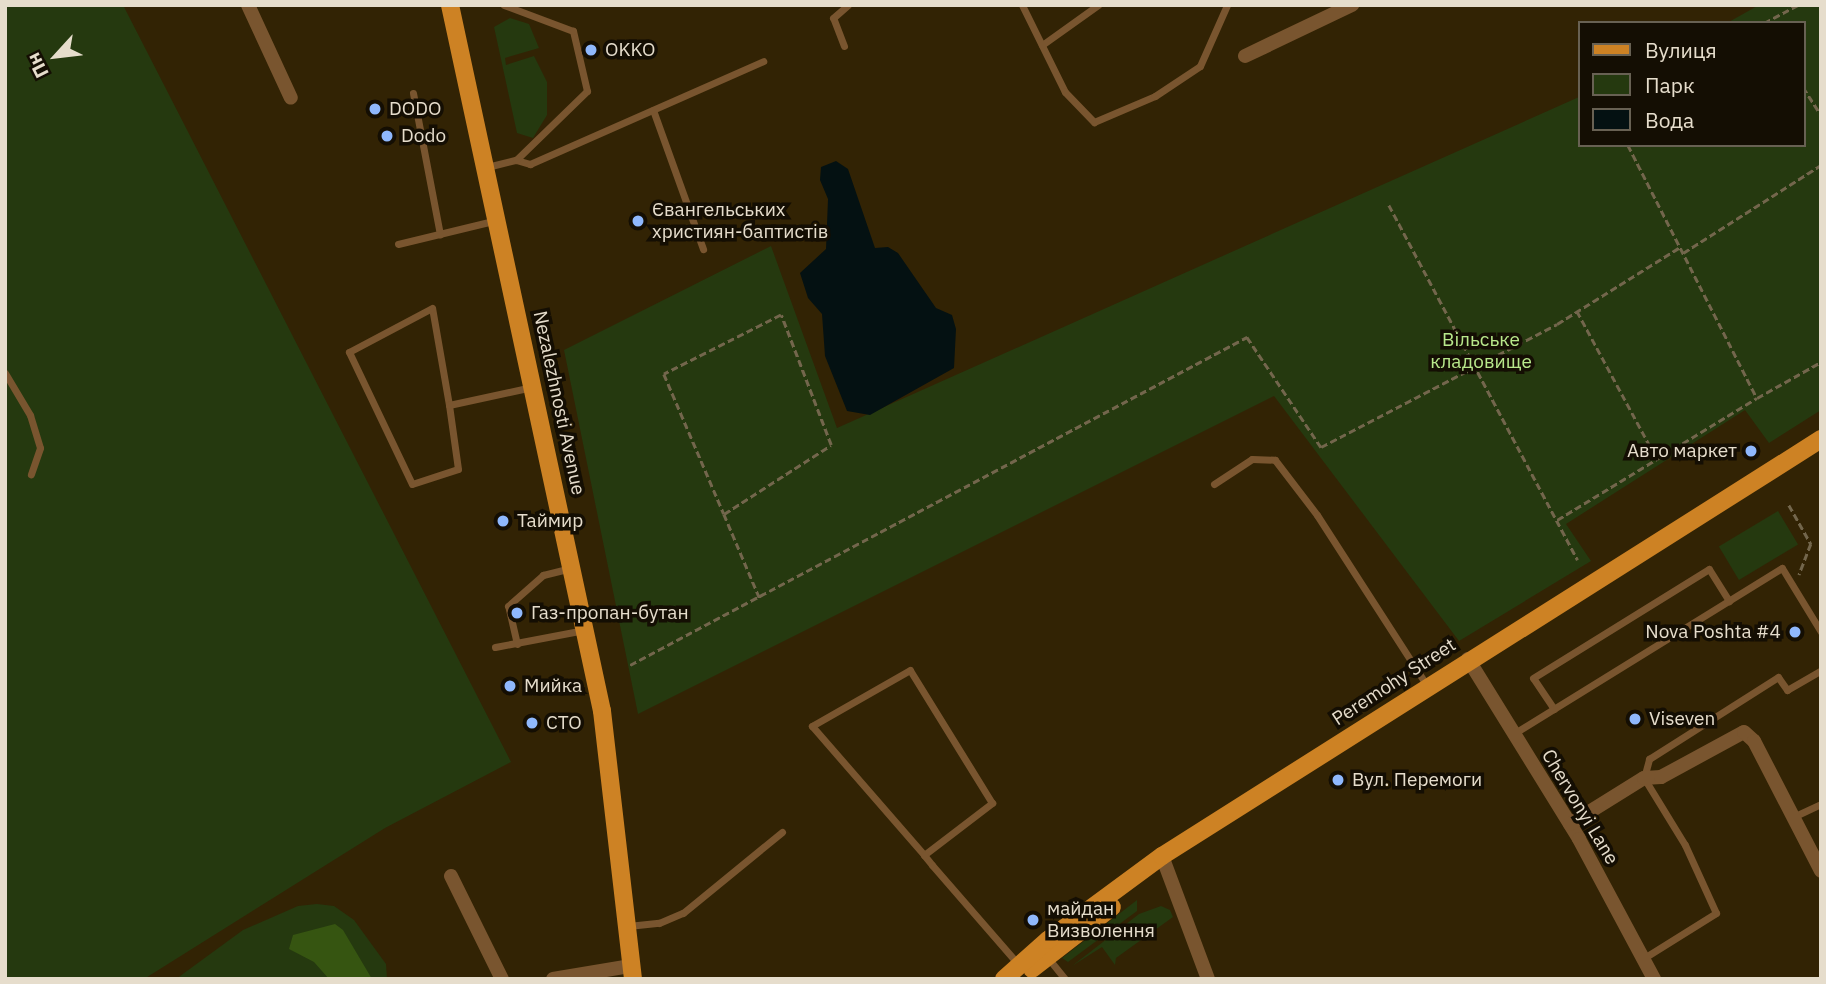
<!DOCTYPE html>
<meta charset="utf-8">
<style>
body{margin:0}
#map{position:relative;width:1826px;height:984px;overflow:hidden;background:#322304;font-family:"IBM Plex Sans",sans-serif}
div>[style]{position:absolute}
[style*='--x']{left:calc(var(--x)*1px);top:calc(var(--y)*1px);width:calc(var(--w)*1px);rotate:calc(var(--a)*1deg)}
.green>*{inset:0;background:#25390f;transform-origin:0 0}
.forest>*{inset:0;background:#365511}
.water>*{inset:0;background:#041112}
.path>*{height:2.5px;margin-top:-1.25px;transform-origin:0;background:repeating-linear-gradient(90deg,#73664c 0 7px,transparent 0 10.5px)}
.service>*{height:7px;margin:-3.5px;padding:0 3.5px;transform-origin:3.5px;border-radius:3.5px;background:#79552f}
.minor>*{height:14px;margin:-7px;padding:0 7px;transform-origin:7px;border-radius:7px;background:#79552f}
.primary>*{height:18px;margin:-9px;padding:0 9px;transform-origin:9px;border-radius:9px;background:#cd8224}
.dots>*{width:19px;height:19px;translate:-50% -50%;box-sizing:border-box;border:4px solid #140e03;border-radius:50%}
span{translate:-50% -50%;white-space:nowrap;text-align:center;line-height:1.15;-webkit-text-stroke:7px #140e03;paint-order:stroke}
.poi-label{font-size:19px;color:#e6ddcc}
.left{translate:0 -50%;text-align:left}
.right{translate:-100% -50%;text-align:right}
.park-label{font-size:19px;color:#b8e88b}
.street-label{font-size:19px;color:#e6ddcc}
.frame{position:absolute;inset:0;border:7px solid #e6ddcc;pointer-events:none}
.legend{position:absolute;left:1578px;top:21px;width:228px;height:126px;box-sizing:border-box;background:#140e03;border:2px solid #686153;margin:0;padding:9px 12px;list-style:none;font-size:21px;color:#e6ddcc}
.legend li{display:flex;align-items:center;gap:14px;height:35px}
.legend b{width:35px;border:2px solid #686153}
.north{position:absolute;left:21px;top:21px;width:70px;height:70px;-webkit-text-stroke:5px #140e03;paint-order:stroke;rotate:243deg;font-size:19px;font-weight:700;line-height:28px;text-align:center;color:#e6ddcc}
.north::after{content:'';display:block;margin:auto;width:24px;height:32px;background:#e6ddcc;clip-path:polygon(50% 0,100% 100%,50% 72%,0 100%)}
</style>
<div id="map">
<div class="green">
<div style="clip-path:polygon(5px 5px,123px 5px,511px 762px,385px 828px,144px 979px,5px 979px)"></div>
<div style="clip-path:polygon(1759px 5px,1821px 5px,1821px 410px,1769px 443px,1745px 410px,1566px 524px,1591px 561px,1459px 641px,1274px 396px,638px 714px,564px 350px,771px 246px,837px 428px,1579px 97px,1579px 145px,1803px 145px,1803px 23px,1727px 23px)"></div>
<div style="clip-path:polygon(510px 18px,529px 24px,539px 48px,505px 58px,506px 65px,534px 56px,547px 82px,547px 115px,533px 138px,517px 133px,494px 27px)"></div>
<div style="left:1778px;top:511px;width:39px;height:69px;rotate:59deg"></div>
<div style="clip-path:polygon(1137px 900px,1137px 911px,1068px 962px,1062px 958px)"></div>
<div style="clip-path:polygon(317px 904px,334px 906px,354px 920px,386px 964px,387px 979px,176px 979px,243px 930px,298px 906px)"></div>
<div style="clip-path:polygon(1161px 906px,1170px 910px,1173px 917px,1116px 958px,1115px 965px,1102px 947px,1072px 966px,1139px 914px)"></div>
</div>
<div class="forest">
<div style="clip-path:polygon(335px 924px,343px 930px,372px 979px,329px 979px,314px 962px,289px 949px,293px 935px)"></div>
</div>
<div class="water">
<div style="clip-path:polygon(836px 161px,848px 169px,875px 248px,888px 247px,898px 253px,936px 308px,952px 315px,956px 329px,954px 368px,870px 415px,847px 411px,825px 356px,822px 314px,808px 298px,800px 273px,826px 249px,828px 199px,820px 180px,821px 167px)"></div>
</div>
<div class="path">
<div style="--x:1764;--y:23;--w:38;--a:-28"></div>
<div style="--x:1803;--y:87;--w:33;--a:57"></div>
<div style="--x:1628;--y:145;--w:284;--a:63"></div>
<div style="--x:1757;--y:398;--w:73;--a:-29.4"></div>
<div style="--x:1389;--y:205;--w:402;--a:62"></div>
<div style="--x:1683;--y:253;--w:164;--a:-32.5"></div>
<div style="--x:1577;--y:311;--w:168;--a:61.6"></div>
<div style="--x:1789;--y:505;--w:45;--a:60.6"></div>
<div style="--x:1811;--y:544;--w:33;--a:111"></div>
<div style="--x:724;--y:514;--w:127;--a:-32.8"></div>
<div style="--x:831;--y:445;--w:139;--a:-111"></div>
<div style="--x:781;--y:315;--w:131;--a:153.2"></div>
<div style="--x:664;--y:374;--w:152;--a:66.8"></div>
<div style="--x:724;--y:514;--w:92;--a:67"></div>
<div style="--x:1557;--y:520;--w:234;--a:-31.4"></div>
<div style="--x:630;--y:665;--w:699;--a:-28"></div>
<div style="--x:1247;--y:337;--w:133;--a:56.1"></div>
<div style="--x:1321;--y:447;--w:266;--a:-27.5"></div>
<div style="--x:1557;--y:324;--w:145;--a:-32"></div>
</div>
<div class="service">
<div style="--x:1022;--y:5;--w:97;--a:63.7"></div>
<div style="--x:1065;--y:92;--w:42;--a:46"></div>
<div style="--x:1094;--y:122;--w:66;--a:-23.1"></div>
<div style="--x:1155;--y:96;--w:54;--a:-33.7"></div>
<div style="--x:1200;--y:66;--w:67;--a:-66.1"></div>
<div style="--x:1042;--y:45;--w:69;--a:-35.5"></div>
<div style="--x:844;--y:46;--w:30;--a:-111"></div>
<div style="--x:833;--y:18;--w:20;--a:-41"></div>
<div style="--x:413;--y:93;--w:144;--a:79.2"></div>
<div style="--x:653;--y:110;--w:148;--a:70.2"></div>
<div style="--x:516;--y:160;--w:15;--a:16"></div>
<div style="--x:530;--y:164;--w:255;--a:-23.8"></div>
<div style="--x:487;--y:167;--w:30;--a:-14"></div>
<div style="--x:516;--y:160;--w:99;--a:-44.2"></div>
<div style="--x:587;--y:91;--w:62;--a:-103.1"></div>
<div style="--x:573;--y:31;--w:74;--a:-159.4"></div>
<div style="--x:398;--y:244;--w:102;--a:-13.6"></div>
<div style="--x:5;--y:373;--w:49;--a:59.2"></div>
<div style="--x:30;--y:415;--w:34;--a:73"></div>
<div style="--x:40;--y:448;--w:28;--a:109"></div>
<div style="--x:449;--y:405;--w:98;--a:-99.9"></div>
<div style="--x:432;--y:308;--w:94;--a:152.1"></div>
<div style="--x:349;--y:352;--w:146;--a:64.5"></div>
<div style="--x:412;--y:484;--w:48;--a:-18.1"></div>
<div style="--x:458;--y:469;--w:65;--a:-98"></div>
<div style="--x:449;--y:405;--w:85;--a:-12.2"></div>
<div style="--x:1214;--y:484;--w:45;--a:-33.3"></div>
<div style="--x:1252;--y:459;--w:23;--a:2"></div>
<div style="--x:1275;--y:460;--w:69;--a:52.6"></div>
<div style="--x:1317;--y:515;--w:203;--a:57.2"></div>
<div style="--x:517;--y:644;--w:39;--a:-103"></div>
<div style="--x:508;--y:606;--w:47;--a:-41.5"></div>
<div style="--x:543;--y:575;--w:30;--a:-14"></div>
<div style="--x:495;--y:647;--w:91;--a:-10.8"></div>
<div style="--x:1554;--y:709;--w:37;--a:-124"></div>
<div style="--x:1533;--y:678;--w:207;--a:-31.8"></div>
<div style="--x:1709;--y:569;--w:38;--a:58"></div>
<div style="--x:1513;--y:734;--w:316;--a:-31.7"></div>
<div style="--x:1782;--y:568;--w:75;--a:58.6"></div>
<div style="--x:1793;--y:817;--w:31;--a:-25"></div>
<div style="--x:924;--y:855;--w:86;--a:-37.4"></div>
<div style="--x:992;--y:803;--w:156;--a:-121.7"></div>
<div style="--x:910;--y:670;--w:113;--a:150.3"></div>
<div style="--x:812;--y:726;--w:171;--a:49"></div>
<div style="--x:924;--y:855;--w:13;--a:51"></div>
<div style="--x:932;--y:865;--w:131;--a:49"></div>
<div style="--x:628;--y:926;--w:31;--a:-6"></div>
<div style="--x:659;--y:923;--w:26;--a:-23"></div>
<div style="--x:683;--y:913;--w:128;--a:-39.3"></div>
<div style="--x:1048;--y:958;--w:27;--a:51"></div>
<div style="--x:1644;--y:958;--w:85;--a:-32"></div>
<div style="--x:1716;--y:913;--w:75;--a:-114.5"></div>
<div style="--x:1685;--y:845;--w:79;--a:-121.5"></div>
<div style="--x:1644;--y:778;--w:20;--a:-75"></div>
<div style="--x:1649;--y:759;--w:153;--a:-32.4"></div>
<div style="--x:1778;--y:677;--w:16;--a:55"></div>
<div style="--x:1787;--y:690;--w:39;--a:-30"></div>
</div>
<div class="minor">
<div style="--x:248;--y:5;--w:102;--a:65.2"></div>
<div style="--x:1245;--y:56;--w:119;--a:-25.5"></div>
<div style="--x:1468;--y:659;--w:211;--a:58.3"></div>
<div style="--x:1579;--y:839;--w:159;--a:61.8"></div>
<div style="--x:1570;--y:824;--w:87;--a:-31.9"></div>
<div style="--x:1644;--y:778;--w:17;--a:-3"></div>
<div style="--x:1661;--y:777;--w:94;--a:-28.5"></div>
<div style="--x:1744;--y:732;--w:13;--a:42"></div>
<div style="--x:1754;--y:741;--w:146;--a:62.7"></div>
<div style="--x:1162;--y:856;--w:131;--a:69.5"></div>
<div style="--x:451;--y:876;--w:115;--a:63.7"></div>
<div style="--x:553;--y:979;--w:79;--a:-9.5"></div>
</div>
<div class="primary">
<div style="--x:450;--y:5;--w:722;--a:77.85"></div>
<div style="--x:602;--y:711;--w:270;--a:83.4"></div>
<div style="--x:1032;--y:969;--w:101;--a:-37.8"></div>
<div style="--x:1004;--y:979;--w:59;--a:-41.6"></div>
<div style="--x:1048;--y:940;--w:142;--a:-36.4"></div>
<div style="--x:1162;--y:856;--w:780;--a:-32.32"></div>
</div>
<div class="dots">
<div style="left:591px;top:50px;background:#8fb8fd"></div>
<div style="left:375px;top:109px;background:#8fb8fd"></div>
<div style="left:387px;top:136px;background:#8fb8fd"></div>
<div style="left:638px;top:221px;background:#8fb8fd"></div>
<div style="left:1751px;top:451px;background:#8fb8fd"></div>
<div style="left:503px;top:521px;background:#8fb8fd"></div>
<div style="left:517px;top:613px;background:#8fb8fd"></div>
<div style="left:1795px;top:632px;background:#8fb8fd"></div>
<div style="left:510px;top:686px;background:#8fb8fd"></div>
<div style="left:1635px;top:719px;background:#8fb8fd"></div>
<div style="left:532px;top:723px;background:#8fb8fd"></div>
<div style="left:1338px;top:780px;background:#8fb8fd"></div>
<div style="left:1033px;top:920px;background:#8fb8fd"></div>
</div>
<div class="poi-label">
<span class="left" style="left:605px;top:50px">OKKO</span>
<span class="left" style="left:389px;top:109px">DODO</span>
<span class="left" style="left:401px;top:136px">Dodo</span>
<span class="left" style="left:652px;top:221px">Євангельських<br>християн-баптистів</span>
<span class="right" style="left:1737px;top:451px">Авто маркет</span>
<span class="left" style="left:517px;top:521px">Таймир</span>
<span class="left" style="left:531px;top:613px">Газ-пропан-бутан</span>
<span class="right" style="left:1781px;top:632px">Nova Poshta #4</span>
<span class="left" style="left:524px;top:686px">Мийка</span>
<span class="left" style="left:1649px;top:719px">Viseven</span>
<span class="left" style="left:546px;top:723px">СТО</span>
<span class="left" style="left:1352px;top:780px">Вул. Перемоги</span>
<span class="left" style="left:1047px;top:920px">майдан<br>Визволення</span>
</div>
<div class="park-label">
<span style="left:1481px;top:351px">Вільське<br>кладовище</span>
</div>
<div class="street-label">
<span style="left:559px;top:403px;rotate:78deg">Nezalezhnosti Avenue</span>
<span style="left:1394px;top:682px;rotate:-33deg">Peremohy Street</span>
<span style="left:1580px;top:807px;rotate:59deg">Chervonyi Lane</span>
</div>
<div class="frame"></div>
<ul class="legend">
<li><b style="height:9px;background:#cd8224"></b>Вулиця</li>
<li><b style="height:19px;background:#25390f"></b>Парк</li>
<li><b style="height:19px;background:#041112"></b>Вода</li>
</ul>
<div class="north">Пн</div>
</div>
